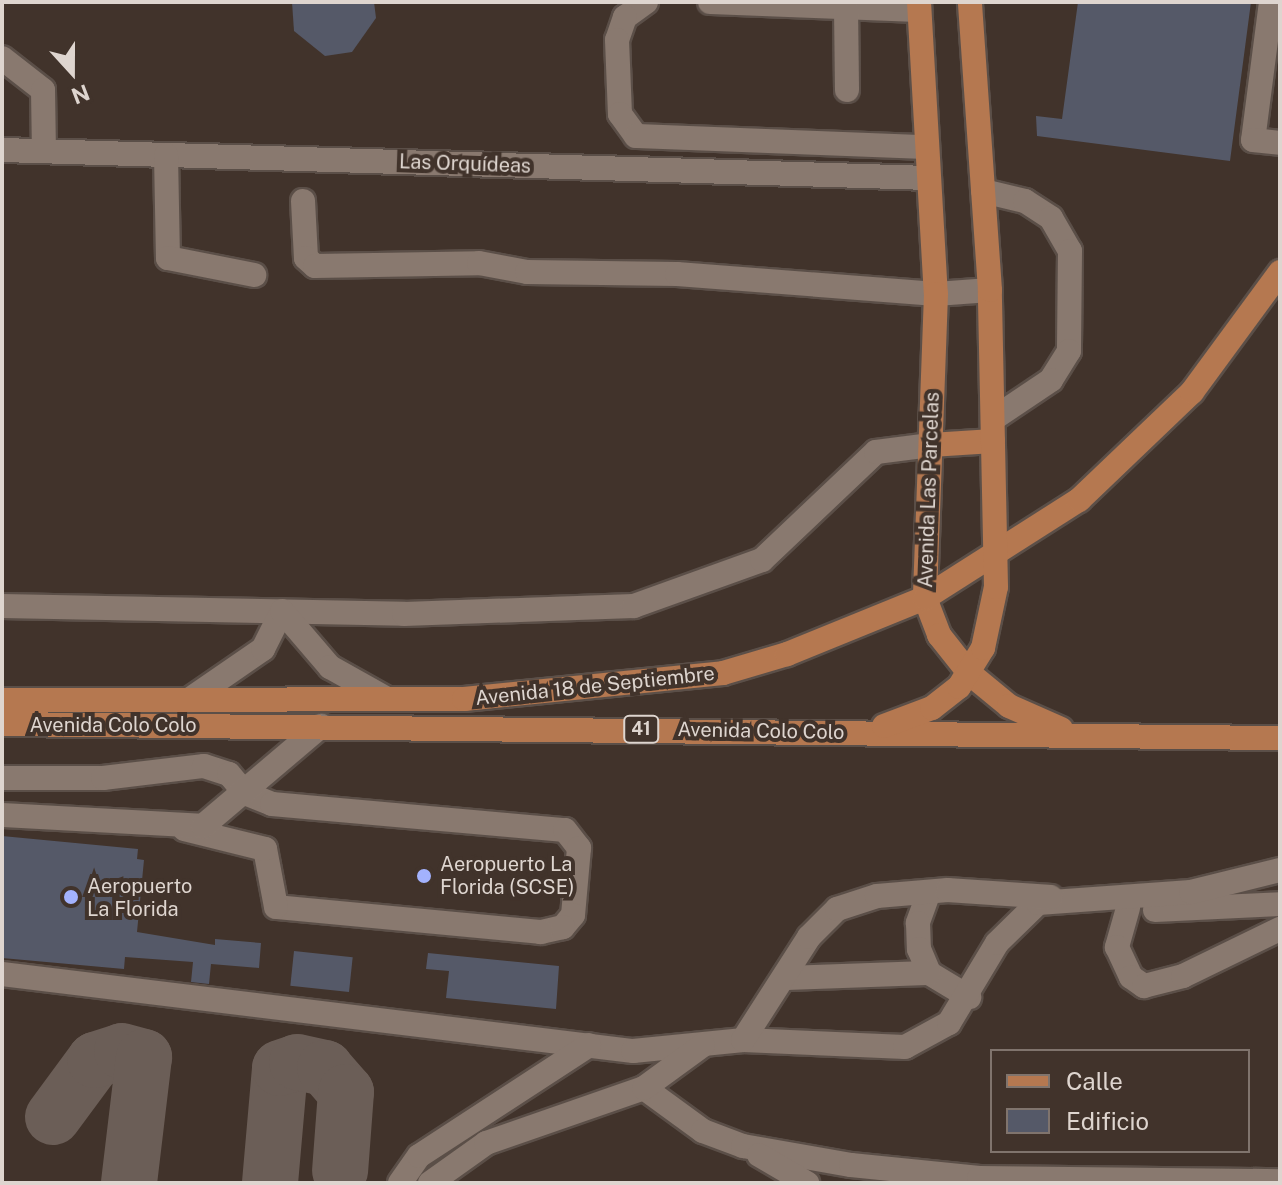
<!DOCTYPE html>
<meta charset="utf-8">
<style>
body{margin:0}
#map{position:relative;width:1282px;height:1185px;overflow:hidden;background:#41332b;font-family:"Public Sans",sans-serif}
div>[style]{position:absolute}
[style*='--x']{left:calc(var(--x)*1px);top:calc(var(--y)*1px);width:calc(var(--w)*1px);rotate:calc(var(--a)*1deg)}
.taxiway>*{height:56px;margin:-28px;padding:0 28px;transform-origin:28px;border-radius:28px;background:#6b5e57}
.building>*{inset:0;background:#555968;transform-origin:0 0}
.roads{filter:drop-shadow(2px 0 #5b4f48) drop-shadow(-2px 0 #5b4f48) drop-shadow(0 2px #5b4f48) drop-shadow(0 -2px #5b4f48)}
.minor>*{height:24px;margin:-12px;padding:0 12px;transform-origin:12px;border-radius:12px;background:#89796f}
.major>*{height:24px;margin:-12px;padding:0 12px;transform-origin:12px;border-radius:12px;background:#b57850}
.dots>*{width:22px;height:22px;translate:-50% -50%;box-sizing:border-box;border:4px solid #41332b;border-radius:50%}
span{translate:-50% -50%;white-space:nowrap;text-align:center;line-height:1.15;-webkit-text-stroke:8px #41332b;paint-order:stroke}
.shield-label span{padding:2px 6px;background:#41332b;border:2px solid;border-radius:6px;-webkit-text-stroke-width:0}
.shield-label{font-size:18px;color:#ded5cf;font-weight:700}
.street-label{font-size:20px;color:#ded5cf}
.poi-label{font-size:20px;color:#ded5cf}
.left{translate:0 -50%;text-align:left}
.frame{position:absolute;inset:0;border:4px solid #ded5cf;pointer-events:none}
.legend{position:absolute;left:990px;top:1049px;width:260px;height:104px;box-sizing:border-box;background:#41332b;border:2px solid #80746d;margin:0;padding:10px 14px;list-style:none;font-size:24px;color:#ded5cf}
.legend li{display:flex;align-items:center;gap:16px;height:40px}
.legend b{width:40px;border:2px solid #80746d}
.north{position:absolute;left:32px;top:32px;width:80px;height:80px;-webkit-text-stroke:6px #41332b;paint-order:stroke;rotate:159deg;font-size:22px;font-weight:700;line-height:32px;text-align:center;color:#ded5cf}
.north::after{content:'';display:block;margin:auto;width:28px;height:36px;background:#ded5cf;clip-path:polygon(50% 0,100% 100%,50% 72%,0 100%)}
</style>
<div id="map">
<div class="taxiway">
<div style="--x:53;--y:1117;--w:71;--a:-53.6"></div>
<div style="--x:95;--y:1060;--w:28;--a:-18"></div>
<div style="--x:122;--y:1051;--w:23;--a:15"></div>
<div style="--x:144;--y:1057;--w:127;--a:96.8"></div>
<div style="--x:270;--y:1183;--w:115;--a:-85"></div>
<div style="--x:280;--y:1068;--w:18;--a:-19"></div>
<div style="--x:297;--y:1062;--w:29;--a:12"></div>
<div style="--x:325;--y:1068;--w:32;--a:49"></div>
<div style="--x:346;--y:1092;--w:79;--a:94.3"></div>
</div>
<div class="building">
<div style="clip-path:polygon(292px 2px,374px 2px,376px 18px,352px 52px,325px 56px,294px 31px)"></div>
<div style="clip-path:polygon(1078px 2px,1251px 2px,1230px 161px,1037px 136px,1036px 116px,1062px 119px)"></div>
<div style="clip-path:polygon(2px 836px,138px 849px,137px 859px,144px 860px,137px 932px,215px 945px,215px 939px,261px 943px,259px 968px,211px 964px,209px 984px,191px 982px,193px 962px,125px 957px,124px 969px,2px 958px)"></div>
<div style="left:294px;top:951px;width:59px;height:35px;rotate:6deg"></div>
<div style="clip-path:polygon(428px 953px,559px 966px,556px 1009px,446px 998px,449px 971px,426px 969px)"></div>
</div>
<div class="roads">
<div class="minor">
<div style="--x:646;--y:2;--w:26;--a:144"></div>
<div style="--x:625;--y:17;--w:24;--a:109"></div>
<div style="--x:617;--y:40;--w:74;--a:87.7"></div>
<div style="--x:620;--y:114;--w:27;--a:54"></div>
<div style="--x:636;--y:136;--w:291;--a:2.2"></div>
<div style="--x:710;--y:2;--w:209;--a:2.2"></div>
<div style="--x:1271;--y:2;--w:139;--a:97.4"></div>
<div style="--x:1253;--y:140;--w:27;--a:6"></div>
<div style="--x:846;--y:7;--w:83;--a:89.3"></div>
<div style="--x:2;--y:58;--w:52;--a:38"></div>
<div style="--x:43;--y:90;--w:61;--a:89.1"></div>
<div style="--x:2;--y:150;--w:927;--a:1.73"></div>
<div style="--x:166;--y:155;--w:103;--a:88.9"></div>
<div style="--x:168;--y:258;--w:88;--a:11.2"></div>
<div style="--x:983;--y:191;--w:43;--a:13.4"></div>
<div style="--x:1025;--y:201;--w:31;--a:33"></div>
<div style="--x:1051;--y:218;--w:38;--a:60"></div>
<div style="--x:1070;--y:251;--w:100;--a:90.6"></div>
<div style="--x:1069;--y:351;--w:34;--a:122"></div>
<div style="--x:1051;--y:380;--w:70;--a:146.1"></div>
<div style="--x:303;--y:201;--w:57;--a:87"></div>
<div style="--x:306;--y:258;--w:12;--a:42"></div>
<div style="--x:315;--y:266;--w:164;--a:-1"></div>
<div style="--x:479;--y:263;--w:49;--a:10.6"></div>
<div style="--x:527;--y:272;--w:150;--a:0.8"></div>
<div style="--x:677;--y:274;--w:260;--a:4.4"></div>
<div style="--x:936;--y:294;--w:54;--a:-4.2"></div>
<div style="--x:2;--y:606;--w:402;--a:1.1"></div>
<div style="--x:404;--y:614;--w:230;--a:-2"></div>
<div style="--x:634;--y:606;--w:136;--a:-19.8"></div>
<div style="--x:762;--y:560;--w:157;--a:-43.5"></div>
<div style="--x:876;--y:452;--w:55;--a:-7.3"></div>
<div style="--x:189;--y:700;--w:90;--a:-34.6"></div>
<div style="--x:263;--y:649;--w:42;--a:-63.4"></div>
<div style="--x:282;--y:611;--w:74;--a:49.4"></div>
<div style="--x:330;--y:667;--w:65;--a:29.3"></div>
<div style="--x:2;--y:778;--w:101;--a:0"></div>
<div style="--x:103;--y:778;--w:102;--a:-6.8"></div>
<div style="--x:204;--y:766;--w:26;--a:18"></div>
<div style="--x:229;--y:774;--w:25;--a:50"></div>
<div style="--x:245;--y:793;--w:29;--a:22"></div>
<div style="--x:272;--y:804;--w:294;--a:5.1"></div>
<div style="--x:565;--y:830;--w:23;--a:52"></div>
<div style="--x:579;--y:848;--w:67;--a:95.1"></div>
<div style="--x:573;--y:915;--w:16;--a:130"></div>
<div style="--x:563;--y:927;--w:23;--a:167"></div>
<div style="--x:541;--y:932;--w:266;--a:-174.6"></div>
<div style="--x:276;--y:907;--w:59;--a:-100.7"></div>
<div style="--x:265;--y:849;--w:83;--a:-166.1"></div>
<div style="--x:2;--y:815;--w:201;--a:3.1"></div>
<div style="--x:203;--y:826;--w:155;--a:-40.3"></div>
<div style="--x:929;--y:892;--w:33;--a:110"></div>
<div style="--x:918;--y:923;--w:26;--a:88"></div>
<div style="--x:919;--y:949;--w:26;--a:67"></div>
<div style="--x:929;--y:973;--w:47;--a:31"></div>
<div style="--x:1128;--y:908;--w:41;--a:105.8"></div>
<div style="--x:1117;--y:947;--w:33;--a:65"></div>
<div style="--x:1131;--y:977;--w:16;--a:35"></div>
<div style="--x:1144;--y:986;--w:40;--a:-14.4"></div>
<div style="--x:1183;--y:976;--w:108;--a:-25.9"></div>
<div style="--x:1155;--y:910;--w:125;--a:-2.7"></div>
<div style="--x:2;--y:974;--w:636;--a:6.96"></div>
<div style="--x:633;--y:1051;--w:111;--a:-5.7"></div>
<div style="--x:743;--y:1040;--w:162;--a:2.5"></div>
<div style="--x:905;--y:1047;--w:50;--a:-28.6"></div>
<div style="--x:949;--y:1023;--w:93;--a:-59"></div>
<div style="--x:997;--y:943;--w:57;--a:-44.3"></div>
<div style="--x:1038;--y:903;--w:153;--a:-4.1"></div>
<div style="--x:1191;--y:892;--w:92;--a:-13.9"></div>
<div style="--x:784;--y:978;--w:145;--a:-2"></div>
<div style="--x:743;--y:1040;--w:122;--a:-57.3"></div>
<div style="--x:809;--y:937;--w:40;--a:-45"></div>
<div style="--x:837;--y:909;--w:42;--a:-18"></div>
<div style="--x:877;--y:896;--w:71;--a:-4.8"></div>
<div style="--x:948;--y:890;--w:103;--a:3.9"></div>
<div style="--x:644;--y:1088;--w:73;--a:36.1"></div>
<div style="--x:703;--y:1131;--w:43;--a:20.6"></div>
<div style="--x:743;--y:1146;--w:110;--a:10"></div>
<div style="--x:851;--y:1165;--w:129;--a:5.8"></div>
<div style="--x:979;--y:1178;--w:301;--a:0.6"></div>
<div style="--x:759;--y:1155;--w:56;--a:30.3"></div>
<div style="--x:400;--y:1183;--w:33;--a:-55"></div>
<div style="--x:419;--y:1156;--w:203;--a:-33.1"></div>
<div style="--x:430;--y:1183;--w:69;--a:-35.5"></div>
<div style="--x:486;--y:1143;--w:167;--a:-19.2"></div>
<div style="--x:644;--y:1088;--w:73;--a:-36.1"></div>
</div>
<div class="major">
<div style="--x:919;--y:2;--w:292;--a:86.7"></div>
<div style="--x:936;--y:294;--w:304;--a:92.1"></div>
<div style="--x:925;--y:598;--w:40;--a:69"></div>
<div style="--x:939;--y:635;--w:48;--a:51.7"></div>
<div style="--x:969;--y:673;--w:52;--a:39.5"></div>
<div style="--x:1009;--y:706;--w:57;--a:23.9"></div>
<div style="--x:931;--y:445;--w:62;--a:-3.7"></div>
<div style="--x:2;--y:700;--w:462;--a:-0.1"></div>
<div style="--x:464;--y:699;--w:260;--a:-5.7"></div>
<div style="--x:723;--y:673;--w:67;--a:-16.5"></div>
<div style="--x:787;--y:654;--w:149;--a:-22.1"></div>
<div style="--x:925;--y:598;--w:183;--a:-32.5"></div>
<div style="--x:1079;--y:500;--w:156;--a:-43.7"></div>
<div style="--x:1192;--y:392;--w:149;--a:-53.7"></div>
<div style="--x:2;--y:724;--w:1278;--a:0.63"></div>
<div style="--x:884;--y:726;--w:51;--a:-20.6"></div>
<div style="--x:932;--y:708;--w:34;--a:-38"></div>
<div style="--x:959;--y:687;--w:46;--a:-58.4"></div>
<div style="--x:983;--y:648;--w:62;--a:-78"></div>
<div style="--x:996;--y:587;--w:297;--a:-91.2"></div>
<div style="--x:990;--y:290;--w:289;--a:-94"></div>
</div>
</div>
<div class="dots">
<div style="left:424px;top:876px;background:#a3b2fd"></div>
<div style="left:71px;top:897px;background:#a3b2fd"></div>
</div>
<div class="shield-label">
<span style="left:641px;top:729px">41</span>
</div>
<div class="street-label">
<span style="left:465px;top:164px;rotate:2deg">Las Orquídeas</span>
<span style="left:929px;top:490px;rotate:-88deg">Avenida Las Parcelas</span>
<span style="left:595px;top:686px;rotate:-6deg">Avenida 18 de Septiembre</span>
<span style="left:113px;top:725px">Avenida Colo Colo</span>
<span style="left:761px;top:731px;rotate:1deg">Avenida Colo Colo</span>
</div>
<div class="poi-label">
<span class="left" style="left:440px;top:876px">Aeropuerto La<br>Florida (SCSE)</span>
<span class="left" style="left:87px;top:898px">Aeropuerto<br>La Florida</span>
</div>
<div class="frame"></div>
<ul class="legend">
<li><b style="height:10px;background:#b57850"></b>Calle</li>
<li><b style="height:22px;background:#555968"></b>Edificio</li>
</ul>
<div class="north">N</div>
</div>
